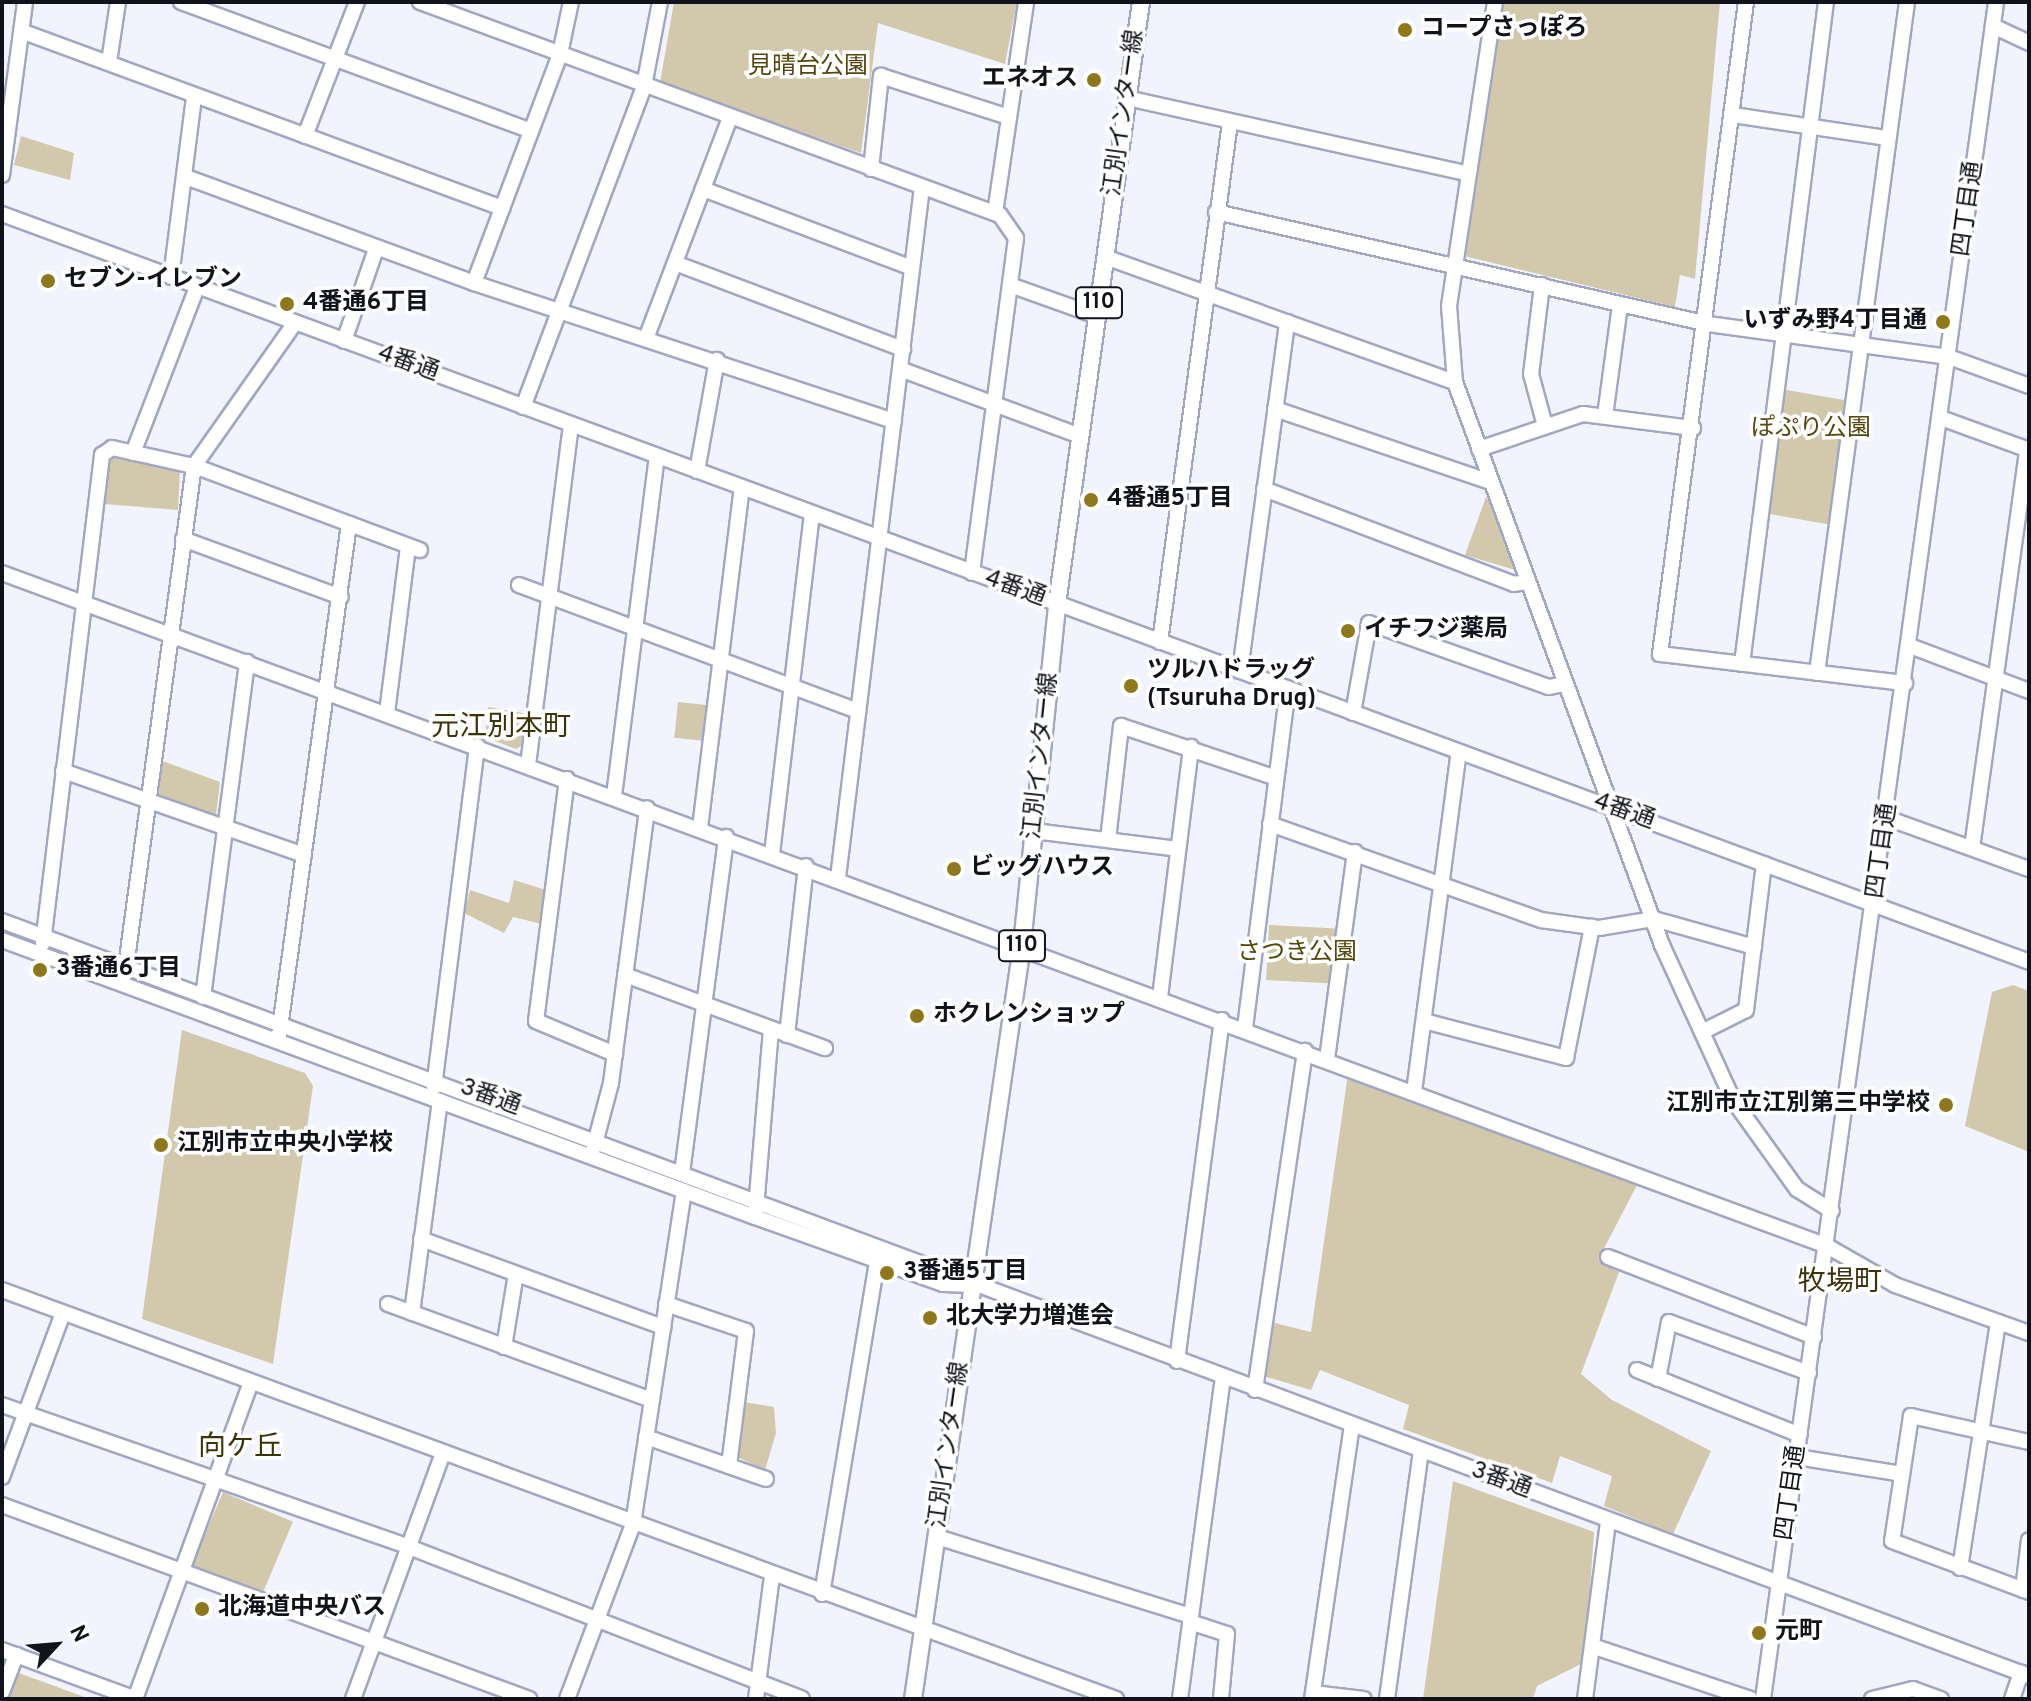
<!DOCTYPE html>
<meta charset="utf-8">
<style>
body{margin:0}
#map{position:relative;width:2031px;height:1701px;overflow:hidden;background:#f1f3ff;font-family:Overpass,"Noto Sans JP",sans-serif}
div>[style]{position:absolute}
[style*='--x']{left:calc(var(--x)*1px);top:calc(var(--y)*1px);width:calc(var(--w)*1px);rotate:calc(var(--a)*1deg)}
.green>*{inset:0;background:#d2c9ac;transform-origin:0 0}
.roads{filter:drop-shadow(2px 0 #a1a7c2) drop-shadow(-2px 0 #a1a7c2) drop-shadow(0 2px #a1a7c2) drop-shadow(0 -2px #a1a7c2)}
.minor>*{height:14px;margin:-7px;padding:0 7px;transform-origin:7px;border-radius:7px;background:#fff}
.major>*{height:16px;margin:-8px;padding:0 8px;transform-origin:8px;border-radius:8px;background:#fff}
.dots>*{width:22px;height:22px;translate:-50% -50%;box-sizing:border-box;border:4px solid #fff;border-radius:50%}
span{translate:-50% -50%;white-space:nowrap;text-align:center;line-height:1.15;-webkit-text-stroke:7px #fff;paint-order:stroke}
.shield-label span{padding:2px 6px;background:#fff;border:2px solid;border-radius:6px;-webkit-text-stroke-width:0}
.shield-label{font-size:22px;color:#11131c;font-weight:700}
.poi-label{font-size:24px;color:#11131c;font-weight:700}
.left{translate:0 -50%;text-align:left}
.right{translate:-100% -50%;text-align:right}
.park-label{font-size:24px;color:#55460b}
.street-label{font-size:24px;color:#11131c}
.quarter-label{font-size:28px;color:#3e3308}
.frame{position:absolute;inset:0;border:4px solid #11131c;pointer-events:none}
.north{position:absolute;left:16px;top:1605px;width:80px;height:80px;-webkit-text-stroke:6px #fff;paint-order:stroke;rotate:64deg;font-size:22px;font-weight:700;line-height:32px;text-align:center;color:#11131c}
.north::after{content:'';display:block;margin:auto;width:28px;height:36px;background:#11131c;clip-path:polygon(50% 0,100% 100%,50% 72%,0 100%)}
</style>
<div id="map">
<div class="green">
<div style="clip-path:polygon(674px 2px,1017px 2px,1005px 64px,878px 23px,861px 153px,660px 83px)"></div>
<div style="clip-path:polygon(1502px 2px,1720px 2px,1695px 279px,1680px 275px,1675px 307px,1464px 256px)"></div>
<div style="clip-path:polygon(21px 136px,74px 153px,70px 180px,14px 165px)"></div>
<div style="left:1781px;top:389px;width:71px;height:125px;rotate:10deg"></div>
<div style="clip-path:polygon(118px 456px,180px 469px,178px 510px,104px 504px,110px 461px)"></div>
<div style="clip-path:polygon(1486px 497px,1495px 510px,1515px 570px,1465px 555px)"></div>
<div style="left:678px;top:702px;width:31px;height:36px;rotate:6deg"></div>
<div style="clip-path:polygon(488px 707px,529px 714px,525px 744px,516px 749px,485px 737px)"></div>
<div style="clip-path:polygon(160px 760px,220px 782px,216px 815px,159px 799px)"></div>
<div style="clip-path:polygon(514px 880px,546px 890px,542px 924px,513px 917px,504px 933px,464px 913px,470px 890px,509px 903px)"></div>
<div style="left:1269px;top:925px;width:67px;height:55px;rotate:3deg"></div>
<div style="clip-path:polygon(2013px 985px,2029px 991px,2029px 1152px,1965px 1126px,1992px 992px)"></div>
<div style="clip-path:polygon(182px 1030px,305px 1073px,313px 1086px,273px 1364px,142px 1319px)"></div>
<div style="clip-path:polygon(1348px 1074px,1637px 1185px,1598px 1260px,1619px 1272px,1581px 1374px,1612px 1400px,1711px 1451px,1673px 1534px,1604px 1506px,1612px 1476px,1560px 1456px,1552px 1483px,1403px 1429px,1409px 1405px,1320px 1370px,1311px 1390px,1263px 1376px,1271px 1322px,1311px 1332px)"></div>
<div style="clip-path:polygon(744px 1402px,774px 1407px,776px 1433px,765px 1470px,735px 1456px)"></div>
<div style="clip-path:polygon(1453px 1481px,1594px 1532px,1585px 1662px,1537px 1686px,1533px 1699px,1423px 1699px)"></div>
<div style="left:223px;top:1492px;width:76px;height:81px;rotate:23deg"></div>
<div style="clip-path:polygon(19px 1673px,90px 1699px,9px 1699px)"></div>
</div>
<div class="roads">
<div class="minor">
<div style="--x:181;--y:2;--w:373;--a:20.2"></div>
<div style="--x:420;--y:2;--w:618;--a:20.17"></div>
<div style="--x:1000;--y:215;--w:28;--a:55"></div>
<div style="--x:1016;--y:238;--w:338;--a:97.5"></div>
<div style="--x:1495;--y:2;--w:307;--a:98.6"></div>
<div style="--x:1449;--y:306;--w:76;--a:85.5"></div>
<div style="--x:1455;--y:382;--w:600;--a:69.81"></div>
<div style="--x:1662;--y:945;--w:170;--a:65.4"></div>
<div style="--x:1733;--y:1100;--w:110;--a:54.3"></div>
<div style="--x:1797;--y:1189;--w:41;--a:32.2"></div>
<div style="--x:1746;--y:2;--w:658;--a:97.51"></div>
<div style="--x:1660;--y:654;--w:247;--a:6.8"></div>
<div style="--x:1993;--y:26;--w:40;--a:25"></div>
<div style="--x:21;--y:31;--w:513;--a:20.2"></div>
<div style="--x:109;--y:62;--w:61;--a:-81.5"></div>
<div style="--x:1127;--y:98;--w:350;--a:12.5"></div>
<div style="--x:1733;--y:115;--w:156;--a:8.5"></div>
<div style="--x:305;--y:136;--w:144;--a:-68.8"></div>
<div style="--x:871;--y:169;--w:94;--a:-83.9"></div>
<div style="--x:881;--y:76;--w:134;--a:17.8"></div>
<div style="--x:2;--y:175;--w:175;--a:-82.4"></div>
<div style="--x:186;--y:177;--w:307;--a:20.2"></div>
<div style="--x:474;--y:283;--w:442;--a:18.2"></div>
<div style="--x:703;--y:189;--w:223;--a:20.7"></div>
<div style="--x:1216;--y:212;--w:505;--a:12.82"></div>
<div style="--x:1708;--y:324;--w:243;--a:7.8"></div>
<div style="--x:1949;--y:357;--w:85;--a:19.9"></div>
<div style="--x:995;--y:213;--w:213;--a:-81.6"></div>
<div style="--x:2;--y:214;--w:2161;--a:20.25"></div>
<div style="--x:1105;--y:257;--w:372;--a:19.7"></div>
<div style="--x:675;--y:263;--w:244;--a:20.7"></div>
<div style="--x:171;--y:277;--w:181;--a:-82.7"></div>
<div style="--x:474;--y:283;--w:245;--a:-69.4"></div>
<div style="--x:560;--y:54;--w:53;--a:-78.1"></div>
<div style="--x:1010;--y:285;--w:92;--a:19.6"></div>
<div style="--x:1542;--y:285;--w:90;--a:97"></div>
<div style="--x:1531;--y:374;--w:54;--a:74.9"></div>
<div style="--x:647;--y:336;--w:234;--a:-69.2"></div>
<div style="--x:344;--y:341;--w:97;--a:-70.8"></div>
<div style="--x:900;--y:369;--w:192;--a:20.4"></div>
<div style="--x:523;--y:407;--w:343;--a:-69.3"></div>
<div style="--x:644;--y:86;--w:86;--a:-79.2"></div>
<div style="--x:1275;--y:409;--w:228;--a:18.7"></div>
<div style="--x:1605;--y:416;--w:112;--a:-82.3"></div>
<div style="--x:1941;--y:418;--w:94;--a:20"></div>
<div style="--x:1479;--y:449;--w:110;--a:-18.6"></div>
<div style="--x:1583;--y:414;--w:111;--a:7.3"></div>
<div style="--x:133;--y:453;--w:178;--a:-68.9"></div>
<div style="--x:697;--y:471;--w:113;--a:-79.8"></div>
<div style="--x:1264;--y:489;--w:267;--a:20.8"></div>
<div style="--x:1514;--y:584;--w:13;--a:-9"></div>
<div style="--x:183;--y:539;--w:168;--a:20.2"></div>
<div style="--x:2;--y:573;--w:1945;--a:20.24"></div>
<div style="--x:1827;--y:1246;--w:78;--a:29.8"></div>
<div style="--x:1895;--y:1285;--w:142;--a:19.7"></div>
<div style="--x:519;--y:585;--w:362;--a:20.4"></div>
<div style="--x:1160;--y:642;--w:525;--a:-82.33"></div>
<div style="--x:1910;--y:646;--w:127;--a:20.7"></div>
<div style="--x:1742;--y:664;--w:667;--a:-82.77"></div>
<div style="--x:1240;--y:671;--w:352;--a:-82.3"></div>
<div style="--x:1817;--y:673;--w:677;--a:-82.36"></div>
<div style="--x:387;--y:713;--w:168;--a:-82.8"></div>
<div style="--x:1353;--y:713;--w:91;--a:-79.9"></div>
<div style="--x:1369;--y:623;--w:191;--a:19.6"></div>
<div style="--x:1549;--y:687;--w:15;--a:-11"></div>
<div style="--x:528;--y:765;--w:343;--a:-82.8"></div>
<div style="--x:63;--y:771;--w:255;--a:19.2"></div>
<div style="--x:567;--y:779;--w:244;--a:97.3"></div>
<div style="--x:536;--y:1021;--w:86;--a:22.7"></div>
<div style="--x:614;--y:796;--w:343;--a:-82.8"></div>
<div style="--x:1887;--y:818;--w:151;--a:19.8"></div>
<div style="--x:1270;--y:824;--w:288;--a:19.5"></div>
<div style="--x:1541;--y:920;--w:59;--a:7.9"></div>
<div style="--x:1599;--y:928;--w:56;--a:-9.3"></div>
<div style="--x:1654;--y:919;--w:104;--a:15.6"></div>
<div style="--x:700;--y:828;--w:343;--a:-83"></div>
<div style="--x:1034;--y:831;--w:145;--a:7.1"></div>
<div style="--x:1108;--y:840;--w:115;--a:-83.5"></div>
<div style="--x:1121;--y:726;--w:163;--a:18.5"></div>
<div style="--x:1972;--y:848;--w:402;--a:-82.1"></div>
<div style="--x:772;--y:854;--w:343;--a:-83.3"></div>
<div style="--x:838;--y:878;--w:696;--a:-83.07"></div>
<div style="--x:2;--y:921;--w:2163;--a:20.43"></div>
<div style="--x:2;--y:940;--w:802;--a:20.2"></div>
<div style="--x:755;--y:1217;--w:200;--a:19.6"></div>
<div style="--x:943;--y:1284;--w:29;--a:2"></div>
<div style="--x:43;--y:943;--w:492;--a:-83.1"></div>
<div style="--x:102;--y:455;--w:12;--a:-35"></div>
<div style="--x:112;--y:448;--w:84;--a:12.4"></div>
<div style="--x:194;--y:466;--w:241;--a:20.4"></div>
<div style="--x:125;--y:974;--w:513;--a:-82.27"></div>
<div style="--x:194;--y:466;--w:175;--a:-54.8"></div>
<div style="--x:625;--y:975;--w:213;--a:20.1"></div>
<div style="--x:203;--y:997;--w:338;--a:-82.5"></div>
<div style="--x:1160;--y:997;--w:252;--a:-82.9"></div>
<div style="--x:1424;--y:1021;--w:147;--a:14.6"></div>
<div style="--x:1566;--y:1058;--w:134;--a:-78.8"></div>
<div style="--x:1245;--y:1028;--w:342;--a:-82.8"></div>
<div style="--x:1702;--y:1032;--w:49;--a:-26.6"></div>
<div style="--x:1746;--y:1010;--w:147;--a:-83"></div>
<div style="--x:279;--y:1035;--w:516;--a:-82.2"></div>
<div style="--x:787;--y:1035;--w:170;--a:-83.6"></div>
<div style="--x:1327;--y:1059;--w:209;--a:-82.3"></div>
<div style="--x:434;--y:1087;--w:344;--a:-82.8"></div>
<div style="--x:1414;--y:1092;--w:343;--a:-82.5"></div>
<div style="--x:594;--y:1147;--w:66;--a:-75.1"></div>
<div style="--x:611;--y:1083;--w:277;--a:-82.5"></div>
<div style="--x:682;--y:1173;--w:339;--a:-82.5"></div>
<div style="--x:756;--y:1208;--w:180;--a:-85.2"></div>
<div style="--x:421;--y:1239;--w:258;--a:20"></div>
<div style="--x:1608;--y:1257;--w:221;--a:21.2"></div>
<div style="--x:2;--y:1290;--w:1187;--a:20.16"></div>
<div style="--x:388;--y:1304;--w:281;--a:20"></div>
<div style="--x:666;--y:1304;--w:84;--a:18.6"></div>
<div style="--x:746;--y:1331;--w:136;--a:97.2"></div>
<div style="--x:412;--y:1313;--w:214;--a:-82.5"></div>
<div style="--x:504;--y:1347;--w:74;--a:-80.7"></div>
<div style="--x:1177;--y:1361;--w:344;--a:-82.5"></div>
<div style="--x:1637;--y:1370;--w:175;--a:21.7"></div>
<div style="--x:1658;--y:1379;--w:58;--a:-79.1"></div>
<div style="--x:1669;--y:1322;--w:149;--a:20"></div>
<div style="--x:1255;--y:1390;--w:343;--a:-81.6"></div>
<div style="--x:2;--y:1405;--w:431;--a:19.2"></div>
<div style="--x:409;--y:1547;--w:421;--a:21.1"></div>
<div style="--x:646;--y:1437;--w:127;--a:19.3"></div>
<div style="--x:2029;--y:1442;--w:121;--a:-167.6"></div>
<div style="--x:1911;--y:1416;--w:126;--a:98.6"></div>
<div style="--x:1892;--y:1541;--w:146;--a:20.4"></div>
<div style="--x:1797;--y:1457;--w:106;--a:9.2"></div>
<div style="--x:2;--y:1477;--w:175;--a:-69.6"></div>
<div style="--x:2;--y:1505;--w:562;--a:20.21"></div>
<div style="--x:937;--y:1537;--w:266;--a:17.3"></div>
<div style="--x:1960;--y:1568;--w:249;--a:-81.2"></div>
<div style="--x:2023;--y:1590;--w:50;--a:-83.2"></div>
<div style="--x:822;--y:1594;--w:338;--a:-80.6"></div>
<div style="--x:1190;--y:1622;--w:39;--a:18"></div>
<div style="--x:1227;--y:1634;--w:65;--a:95.3"></div>
<div style="--x:1592;--y:1646;--w:167;--a:18.5"></div>
<div style="--x:2;--y:1650;--w:143;--a:20.1"></div>
<div style="--x:2;--y:1692;--w:40;--a:-69"></div>
<div style="--x:1313;--y:1693;--w:51;--a:6.7"></div>
<div style="--x:135;--y:1699;--w:338;--a:-69.9"></div>
<div style="--x:353;--y:1699;--w:262;--a:-69.9"></div>
<div style="--x:567;--y:1699;--w:187;--a:-69.3"></div>
<div style="--x:633;--y:1524;--w:337;--a:-81.3"></div>
<div style="--x:756;--y:1699;--w:125;--a:-82.6"></div>
<div style="--x:1180;--y:1699;--w:324;--a:-82.4"></div>
<div style="--x:1312;--y:1699;--w:276;--a:-81.7"></div>
<div style="--x:1387;--y:1699;--w:249;--a:-82.2"></div>
<div style="--x:1585;--y:1699;--w:179;--a:-82.6"></div>
<div style="--x:1763;--y:1699;--w:1713;--a:-82.18"></div>
<div style="--x:1872;--y:1699;--w:42;--a:-13.7"></div>
<div style="--x:1913;--y:1689;--w:30;--a:20"></div>
<div style="--x:2012;--y:1699;--w:28;--a:-71"></div>
</div>
<div class="major">
<div style="--x:913;--y:1699;--w:762;--a:-81.77"></div>
<div style="--x:1022;--y:945;--w:343;--a:-84.1"></div>
<div style="--x:1057;--y:604;--w:608;--a:-82.06"></div>
</div>
</div>
<div class="dots">
<div style="left:1405px;top:30px;background:#8f771c"></div>
<div style="left:1094px;top:80px;background:#8f771c"></div>
<div style="left:48px;top:281px;background:#8f771c"></div>
<div style="left:287px;top:304px;background:#8f771c"></div>
<div style="left:1943px;top:322px;background:#8f771c"></div>
<div style="left:1091px;top:500px;background:#8f771c"></div>
<div style="left:1348px;top:631px;background:#8f771c"></div>
<div style="left:1131px;top:686px;background:#8f771c"></div>
<div style="left:954px;top:869px;background:#8f771c"></div>
<div style="left:40px;top:970px;background:#8f771c"></div>
<div style="left:917px;top:1016px;background:#8f771c"></div>
<div style="left:1946px;top:1105px;background:#8f771c"></div>
<div style="left:161px;top:1145px;background:#8f771c"></div>
<div style="left:887px;top:1273px;background:#8f771c"></div>
<div style="left:930px;top:1318px;background:#8f771c"></div>
<div style="left:202px;top:1609px;background:#8f771c"></div>
<div style="left:1759px;top:1633px;background:#8f771c"></div>
</div>
<div class="shield-label">
<span style="left:1099px;top:303px">110</span>
<span style="left:1022px;top:946px">110</span>
</div>
<div class="poi-label">
<span class="left" style="left:1421px;top:30px">コープさっぽろ</span>
<span class="right" style="left:1078px;top:80px">エネオス</span>
<span class="left" style="left:64px;top:281px">セブン-イレブン</span>
<span class="left" style="left:303px;top:304px">4番通6丁目</span>
<span class="right" style="left:1927px;top:322px">いずみ野4丁目通</span>
<span class="left" style="left:1107px;top:500px">4番通5丁目</span>
<span class="left" style="left:1364px;top:631px">イチフジ薬局</span>
<span class="left" style="left:1147px;top:686px">ツルハドラッグ<br>(Tsuruha Drug)</span>
<span class="left" style="left:970px;top:869px">ビッグハウス</span>
<span class="left" style="left:56px;top:970px">3番通6丁目</span>
<span class="left" style="left:933px;top:1016px">ホクレンショップ</span>
<span class="right" style="left:1930px;top:1105px">江別市立江別第三中学校</span>
<span class="left" style="left:177px;top:1145px">江別市立中央小学校</span>
<span class="left" style="left:903px;top:1273px">3番通5丁目</span>
<span class="left" style="left:946px;top:1318px">北大学力増進会</span>
<span class="left" style="left:218px;top:1609px">北海道中央バス</span>
<span class="left" style="left:1775px;top:1633px">元町</span>
</div>
<div class="park-label">
<span style="left:808px;top:68px">見晴台公園</span>
<span style="left:1811px;top:430px">ぽぷり公園</span>
<span style="left:1297px;top:954px">さつき公園</span>
</div>
<div class="street-label">
<span style="left:1125px;top:113px;rotate:-82deg">江別インター線</span>
<span style="left:1969px;top:209px;rotate:-82deg">四丁目通</span>
<span style="left:408px;top:364px;rotate:20deg">4番通</span>
<span style="left:1015px;top:589px;rotate:20deg">4番通</span>
<span style="left:1042px;top:756px;rotate:-84deg">江別インター線</span>
<span style="left:1624px;top:812px;rotate:20deg">4番通</span>
<span style="left:1883px;top:851px;rotate:-82deg">四丁目通</span>
<span style="left:490px;top:1098px;rotate:20deg">3番通</span>
<span style="left:950px;top:1445px;rotate:-82deg">江別インター線</span>
<span style="left:1501px;top:1481px;rotate:20deg">3番通</span>
<span style="left:1792px;top:1493px;rotate:-82deg">四丁目通</span>
</div>
<div class="quarter-label">
<span style="left:501px;top:728px">元江別本町</span>
<span style="left:1840px;top:1283px">牧場町</span>
<span style="left:240px;top:1448px">向ケ丘</span>
</div>
<div class="frame"></div>
<div class="north">N</div>
</div>
